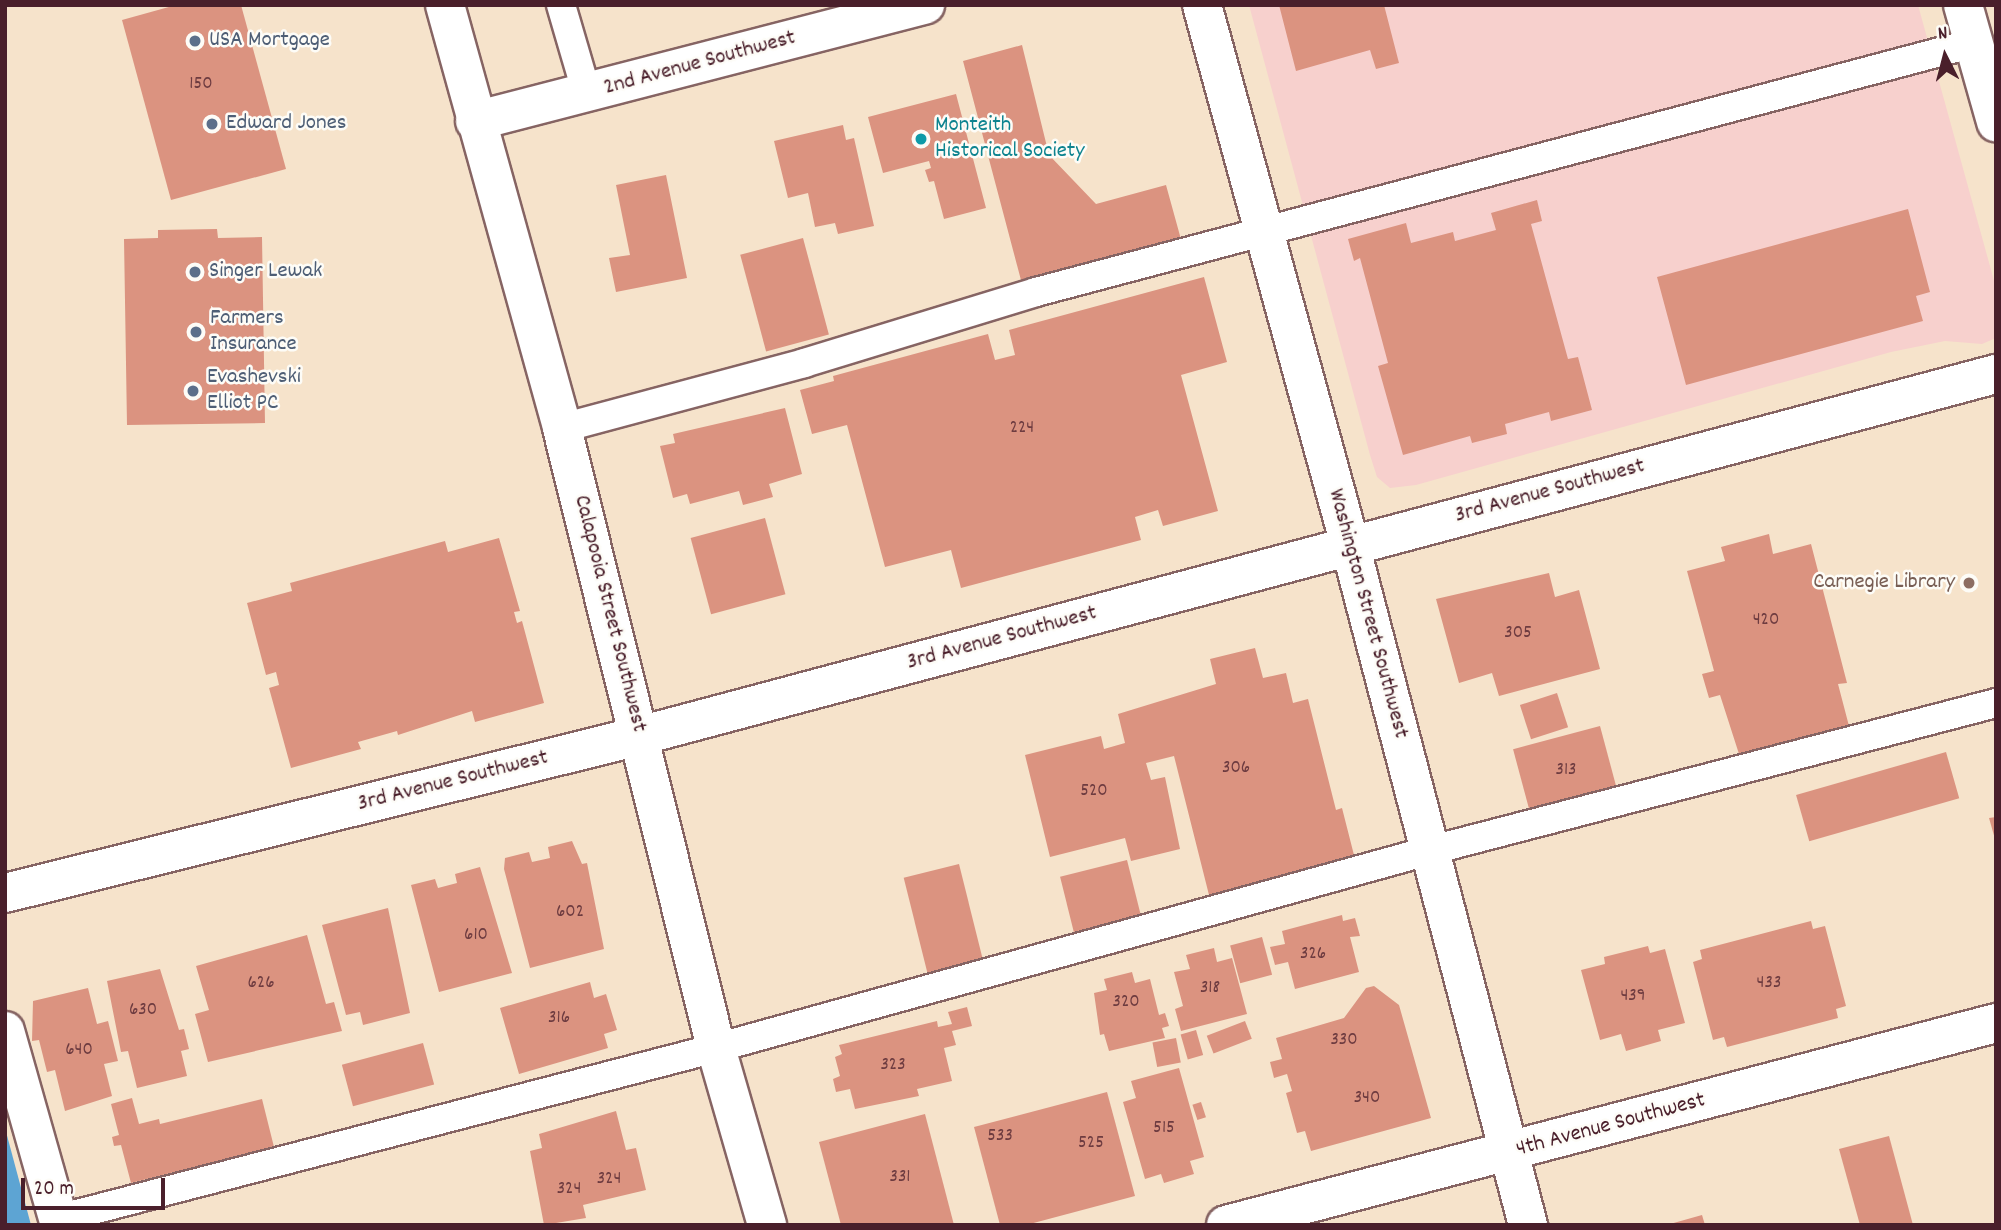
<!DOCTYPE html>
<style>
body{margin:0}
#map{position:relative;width:2001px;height:1230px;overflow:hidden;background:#f6e3cb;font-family:Dekko,sans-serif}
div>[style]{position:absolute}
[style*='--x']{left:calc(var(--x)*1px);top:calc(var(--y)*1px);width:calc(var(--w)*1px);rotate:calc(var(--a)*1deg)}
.built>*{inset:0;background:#f7d0cd}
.water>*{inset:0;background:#5da4d3}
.building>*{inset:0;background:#db9380;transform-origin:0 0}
.roads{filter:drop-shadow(2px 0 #866463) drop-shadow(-2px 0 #866463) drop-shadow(0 2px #866463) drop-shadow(0 -2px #866463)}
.lane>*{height:28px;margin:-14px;padding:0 14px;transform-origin:14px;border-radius:14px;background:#fff}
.street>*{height:38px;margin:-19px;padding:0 19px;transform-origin:19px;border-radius:19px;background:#fff}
.secondary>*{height:38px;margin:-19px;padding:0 19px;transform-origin:19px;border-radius:19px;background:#fff}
.dots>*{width:19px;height:19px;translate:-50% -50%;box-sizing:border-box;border:4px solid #fdfcf7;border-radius:50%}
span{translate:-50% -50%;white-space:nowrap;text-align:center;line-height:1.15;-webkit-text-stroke:5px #fdfcf7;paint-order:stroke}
.number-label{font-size:19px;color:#6e3c40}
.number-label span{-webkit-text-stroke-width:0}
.service-label{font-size:23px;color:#4e5e75}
.left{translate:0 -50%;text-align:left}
.street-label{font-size:23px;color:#4a1f2b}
.culture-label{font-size:23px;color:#0d838f}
.education-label{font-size:23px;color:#785e54}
.right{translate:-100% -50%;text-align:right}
.frame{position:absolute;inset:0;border:7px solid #4a1f2b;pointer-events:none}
.north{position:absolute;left:1910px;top:21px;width:70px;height:70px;-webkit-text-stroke:5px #fdfcf7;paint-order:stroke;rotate:354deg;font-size:19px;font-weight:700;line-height:28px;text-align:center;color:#4a1f2b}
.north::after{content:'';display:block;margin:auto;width:24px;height:32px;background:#4a1f2b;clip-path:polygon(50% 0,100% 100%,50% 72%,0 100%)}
.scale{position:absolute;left:21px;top:1178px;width:144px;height:32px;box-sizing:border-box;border:4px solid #4a1f2b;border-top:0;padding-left:9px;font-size:21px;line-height:24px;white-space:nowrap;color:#4a1f2b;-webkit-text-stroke:5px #fdfcf7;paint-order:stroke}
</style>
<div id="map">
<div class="built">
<div style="clip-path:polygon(1249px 5px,1918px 5px,1996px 288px,1996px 338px,1982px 344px,1945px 341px,1891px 352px,1416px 485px,1390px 488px,1377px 477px,1370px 455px)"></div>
</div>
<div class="water">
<div style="clip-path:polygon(5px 1128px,31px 1225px,5px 1225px)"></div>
</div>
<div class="building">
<div style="clip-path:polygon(176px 5px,241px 5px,286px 169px,171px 200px,122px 20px)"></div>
<div style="clip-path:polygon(1279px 5px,1384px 5px,1399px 63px,1376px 69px,1370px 50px,1296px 71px)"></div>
<div style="clip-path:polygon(1022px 45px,1049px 155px,1096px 204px,1166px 185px,1182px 243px,1022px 284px,963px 61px)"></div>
<div style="clip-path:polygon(956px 94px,986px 208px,944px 219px,934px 181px,929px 182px,925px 170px,931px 168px,929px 161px,883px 173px,868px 117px)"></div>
<div style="clip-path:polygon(843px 125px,846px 140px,854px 138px,874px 226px,838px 234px,835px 223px,815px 227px,808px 193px,788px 198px,774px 141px)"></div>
<div style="clip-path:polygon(666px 175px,687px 278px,616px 292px,609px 258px,630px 255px,616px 185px)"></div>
<div style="clip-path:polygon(1537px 200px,1542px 221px,1531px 224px,1568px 359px,1578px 357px,1592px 410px,1551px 421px,1549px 412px,1505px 424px,1507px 434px,1472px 443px,1470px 436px,1403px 455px,1378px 366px,1388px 363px,1360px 258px,1354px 261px,1348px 239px,1406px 223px,1411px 243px,1453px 232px,1455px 241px,1496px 230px,1491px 213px)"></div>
<div style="clip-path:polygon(1908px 209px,1930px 292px,1916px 296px,1923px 321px,1686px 385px,1657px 277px)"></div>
<div style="clip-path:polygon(217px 229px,218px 238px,262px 237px,265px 423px,127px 425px,124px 239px,158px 238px,158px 230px)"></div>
<div style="left:803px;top:238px;width:100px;height:65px;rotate:75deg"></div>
<div style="clip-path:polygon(1204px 277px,1227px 362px,1181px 375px,1218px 511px,1163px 526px,1158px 510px,1135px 517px,1141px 540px,961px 588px,951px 550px,885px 567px,847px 425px,812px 434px,800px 390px,834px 381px,833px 376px,988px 334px,995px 360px,1015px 355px,1009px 330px)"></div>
<div style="clip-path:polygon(785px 408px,802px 474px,769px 484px,773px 497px,743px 505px,739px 491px,690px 504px,687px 494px,673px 498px,660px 446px,675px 443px,673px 434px)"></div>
<div style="left:765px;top:518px;width:79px;height:77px;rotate:75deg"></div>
<div style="clip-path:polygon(1769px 534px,1773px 554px,1811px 544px,1847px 683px,1838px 684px,1849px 726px,1739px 754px,1720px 695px,1709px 698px,1702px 674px,1714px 671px,1687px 571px,1725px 561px,1721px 547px)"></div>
<div style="clip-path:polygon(499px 538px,520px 611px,514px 612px,517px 623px,522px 621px,544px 703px,475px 722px,472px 711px,398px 735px,397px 731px,358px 742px,361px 749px,291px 768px,269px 688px,279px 685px,276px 672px,266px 675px,247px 603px,292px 591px,290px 583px,445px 541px,448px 552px)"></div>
<div style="clip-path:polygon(1549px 573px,1555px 597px,1579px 590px,1600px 669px,1499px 696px,1492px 673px,1459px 683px,1436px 599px)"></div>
<div style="clip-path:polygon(1255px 648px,1263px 678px,1286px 673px,1293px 703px,1308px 699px,1336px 810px,1342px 808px,1355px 859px,1209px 895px,1174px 756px,1146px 763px,1151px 780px,1165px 777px,1180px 849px,1131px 861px,1125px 838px,1050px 857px,1025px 755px,1101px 736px,1104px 749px,1125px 743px,1118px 714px,1216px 684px,1210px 659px)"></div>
<div style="left:1557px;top:693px;width:36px;height:39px;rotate:72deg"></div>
<div style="left:1600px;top:726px;width:67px;height:90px;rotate:75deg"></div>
<div style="left:1946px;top:752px;width:48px;height:156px;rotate:74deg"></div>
<div style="clip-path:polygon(1996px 817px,1996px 838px,1995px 839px,1989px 818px)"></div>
<div style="clip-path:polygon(572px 841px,582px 864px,587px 863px,604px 949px,530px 968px,504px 869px,505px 858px,529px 852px,532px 862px,550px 858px,548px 847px)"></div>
<div style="left:1127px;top:860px;width:57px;height:69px;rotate:76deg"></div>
<div style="left:959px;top:864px;width:101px;height:57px;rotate:76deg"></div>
<div style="clip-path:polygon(480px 867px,512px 973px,439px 992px,411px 885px,435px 879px,438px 888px,457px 883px,455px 874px)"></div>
<div style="clip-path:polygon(388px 908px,410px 1013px,363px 1025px,360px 1012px,346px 1015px,322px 925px)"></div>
<div style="clip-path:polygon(1342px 915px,1343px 921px,1355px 918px,1360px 936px,1350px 937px,1359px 972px,1295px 989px,1288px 962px,1275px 965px,1270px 947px,1285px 944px,1282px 931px)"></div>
<div style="clip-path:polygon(1811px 921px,1813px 929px,1825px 926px,1846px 1006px,1836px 1009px,1838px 1018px,1727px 1047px,1724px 1037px,1713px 1040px,1693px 962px,1702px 959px,1700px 950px)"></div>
<div style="clip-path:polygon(307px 935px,326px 1004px,334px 1002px,342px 1031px,208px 1062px,195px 1014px,209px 1010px,196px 966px)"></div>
<div style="left:1262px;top:937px;width:39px;height:33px;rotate:75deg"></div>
<div style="clip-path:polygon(1648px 946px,1650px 953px,1665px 949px,1685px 1023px,1658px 1030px,1661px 1041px,1626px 1051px,1621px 1034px,1600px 1040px,1581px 970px,1605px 964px,1604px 957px)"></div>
<div style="clip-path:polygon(1214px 948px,1217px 962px,1232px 958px,1247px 1014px,1181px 1031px,1175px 1009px,1183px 1006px,1174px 972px,1190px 969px,1186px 955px)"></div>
<div style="clip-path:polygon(160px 969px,179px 1030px,184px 1029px,189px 1049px,181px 1051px,187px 1076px,137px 1088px,128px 1051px,121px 1052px,107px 981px)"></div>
<div style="clip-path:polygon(1132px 972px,1135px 983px,1150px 979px,1159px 1015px,1165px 1013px,1169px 1026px,1162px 1028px,1165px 1038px,1109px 1051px,1104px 1034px,1100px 1035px,1094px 993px,1107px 990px,1104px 979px)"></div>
<div style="clip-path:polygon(590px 982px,594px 998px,606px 994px,617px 1030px,604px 1034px,608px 1048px,519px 1074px,500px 1008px)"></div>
<div style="clip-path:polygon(1374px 986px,1399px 1005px,1431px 1118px,1311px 1151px,1305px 1131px,1297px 1133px,1286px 1093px,1292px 1091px,1287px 1074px,1274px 1078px,1270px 1062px,1282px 1059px,1276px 1038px,1344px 1018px,1366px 988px)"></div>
<div style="clip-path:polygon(88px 988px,97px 1024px,108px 1021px,118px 1061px,104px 1064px,112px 1096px,65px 1111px,55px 1070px,47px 1072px,39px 1040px,32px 1041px,33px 1001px)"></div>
<div style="clip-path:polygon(967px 1007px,972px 1026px,952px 1031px,956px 1045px,944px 1048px,952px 1081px,917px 1089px,919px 1096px,855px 1109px,850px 1089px,836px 1092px,833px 1079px,840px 1076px,835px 1057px,842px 1054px,839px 1045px,937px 1021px,938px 1027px,952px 1024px,948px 1012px)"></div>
<div style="left:1245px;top:1021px;width:19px;height:41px;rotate:69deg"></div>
<div style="left:1196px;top:1030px;width:26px;height:16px;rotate:74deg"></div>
<div style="left:1176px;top:1038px;width:25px;height:24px;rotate:79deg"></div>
<div style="left:423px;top:1043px;width:43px;height:84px;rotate:75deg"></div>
<div style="clip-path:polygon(1179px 1068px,1204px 1157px,1190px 1161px,1194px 1174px,1164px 1183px,1161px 1174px,1145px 1179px,1123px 1102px,1136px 1098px,1131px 1081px)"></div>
<div style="clip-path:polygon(1107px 1092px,1135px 1196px,1026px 1225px,1000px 1225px,974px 1127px)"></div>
<div style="clip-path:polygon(132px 1098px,139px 1124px,159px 1119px,160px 1124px,262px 1099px,274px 1147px,131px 1183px,121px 1145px,114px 1146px,112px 1137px,119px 1135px,111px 1104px)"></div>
<div style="left:1201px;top:1102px;width:16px;height:9px;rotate:72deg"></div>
<div style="clip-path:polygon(616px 1111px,626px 1150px,636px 1148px,646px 1190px,583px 1205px,586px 1218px,544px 1225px,530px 1151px,542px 1148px,539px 1134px)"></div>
<div style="clip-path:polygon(925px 1114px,954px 1225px,841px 1225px,819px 1142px)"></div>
<div style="clip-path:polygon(1889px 1136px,1913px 1225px,1860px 1225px,1839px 1149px)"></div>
<div style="clip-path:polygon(1702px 1215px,1705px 1225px,1670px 1225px,1670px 1224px)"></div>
</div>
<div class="roads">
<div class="lane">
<div style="--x:561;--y:5;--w:93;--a:73.7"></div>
<div style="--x:562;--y:428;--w:251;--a:-15"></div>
<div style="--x:804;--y:363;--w:243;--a:-17"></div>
<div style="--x:1036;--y:292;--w:970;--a:-14.87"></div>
<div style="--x:58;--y:1219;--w:680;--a:-14.57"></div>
<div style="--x:716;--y:1048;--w:739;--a:-15.47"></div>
<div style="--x:1428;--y:851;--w:587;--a:-14.6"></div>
</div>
<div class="street">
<div style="--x:445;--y:5;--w:439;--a:74.5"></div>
<div style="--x:562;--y:428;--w:639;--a:76.05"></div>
<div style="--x:716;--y:1048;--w:184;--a:73.9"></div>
<div style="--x:1963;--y:5;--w:122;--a:74.2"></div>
<div style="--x:475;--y:121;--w:465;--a:-14.5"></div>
<div style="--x:5;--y:1031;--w:202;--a:74.2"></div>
<div style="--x:1226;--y:1225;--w:796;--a:-14.7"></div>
</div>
<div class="secondary">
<div style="--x:1202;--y:5;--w:560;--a:74.67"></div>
<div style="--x:1350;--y:545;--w:703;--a:75.33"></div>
<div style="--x:5;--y:893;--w:653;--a:-13.91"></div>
<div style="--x:639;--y:736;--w:1404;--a:-14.94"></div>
</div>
</div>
<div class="dots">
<div style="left:195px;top:41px;background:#5c6f8a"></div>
<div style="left:212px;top:124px;background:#5c6f8a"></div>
<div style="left:921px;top:139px;background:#0f9aa8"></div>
<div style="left:195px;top:272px;background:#5c6f8a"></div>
<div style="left:196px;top:332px;background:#5c6f8a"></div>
<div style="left:193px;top:391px;background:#5c6f8a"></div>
<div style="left:1969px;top:583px;background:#8d6e63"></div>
</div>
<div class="number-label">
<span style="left:201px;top:85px">150</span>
<span style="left:1022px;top:429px">224</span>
<span style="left:1766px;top:621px">420</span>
<span style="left:1518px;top:634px">305</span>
<span style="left:1236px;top:769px">306</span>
<span style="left:1566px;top:771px">313</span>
<span style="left:1094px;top:792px">520</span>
<span style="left:570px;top:913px">602</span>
<span style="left:476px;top:936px">610</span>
<span style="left:1313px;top:955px">326</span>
<span style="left:261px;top:984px">626</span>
<span style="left:1769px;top:984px">433</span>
<span style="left:1210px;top:989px">318</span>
<span style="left:1633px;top:997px">439</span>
<span style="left:1126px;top:1003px">320</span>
<span style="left:143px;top:1011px">630</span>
<span style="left:559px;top:1019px">316</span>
<span style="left:1344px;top:1041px">330</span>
<span style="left:79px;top:1051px">640</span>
<span style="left:893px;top:1066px">323</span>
<span style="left:1367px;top:1099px">340</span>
<span style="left:1164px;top:1129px">515</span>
<span style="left:1000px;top:1137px">533</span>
<span style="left:1091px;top:1144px">525</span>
<span style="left:900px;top:1178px">331</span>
<span style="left:609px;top:1180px">324</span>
<span style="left:569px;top:1190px">324</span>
</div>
<div class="service-label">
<span class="left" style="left:209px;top:41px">USA Mortgage</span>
<span class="left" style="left:226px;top:124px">Edward Jones</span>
<span class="left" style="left:209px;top:272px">Singer Lewak</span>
<span class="left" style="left:210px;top:332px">Farmers<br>Insurance</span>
<span class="left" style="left:207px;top:391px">Evashevski<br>Elliot PC</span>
</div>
<div class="street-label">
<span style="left:700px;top:64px;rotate:-15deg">2nd Avenue Southwest</span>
<span style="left:1550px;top:492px;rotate:-15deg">3rd Avenue Southwest</span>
<span style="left:609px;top:614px;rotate:76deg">Calapooia Street Southwest</span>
<span style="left:1367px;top:614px;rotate:75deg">Washington Street Southwest</span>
<span style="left:1002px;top:639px;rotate:-15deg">3rd Avenue Southwest</span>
<span style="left:453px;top:782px;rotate:-14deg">3rd Avenue Southwest</span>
<span style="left:1611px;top:1126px;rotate:-15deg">4th Avenue Southwest</span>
</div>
<div class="culture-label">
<span class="left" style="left:935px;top:139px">Monteith<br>Historical Society</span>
</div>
<div class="education-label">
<span class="right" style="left:1955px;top:583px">Carnegie Library</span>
</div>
<div class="frame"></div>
<div class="north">N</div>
<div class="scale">20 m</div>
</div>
